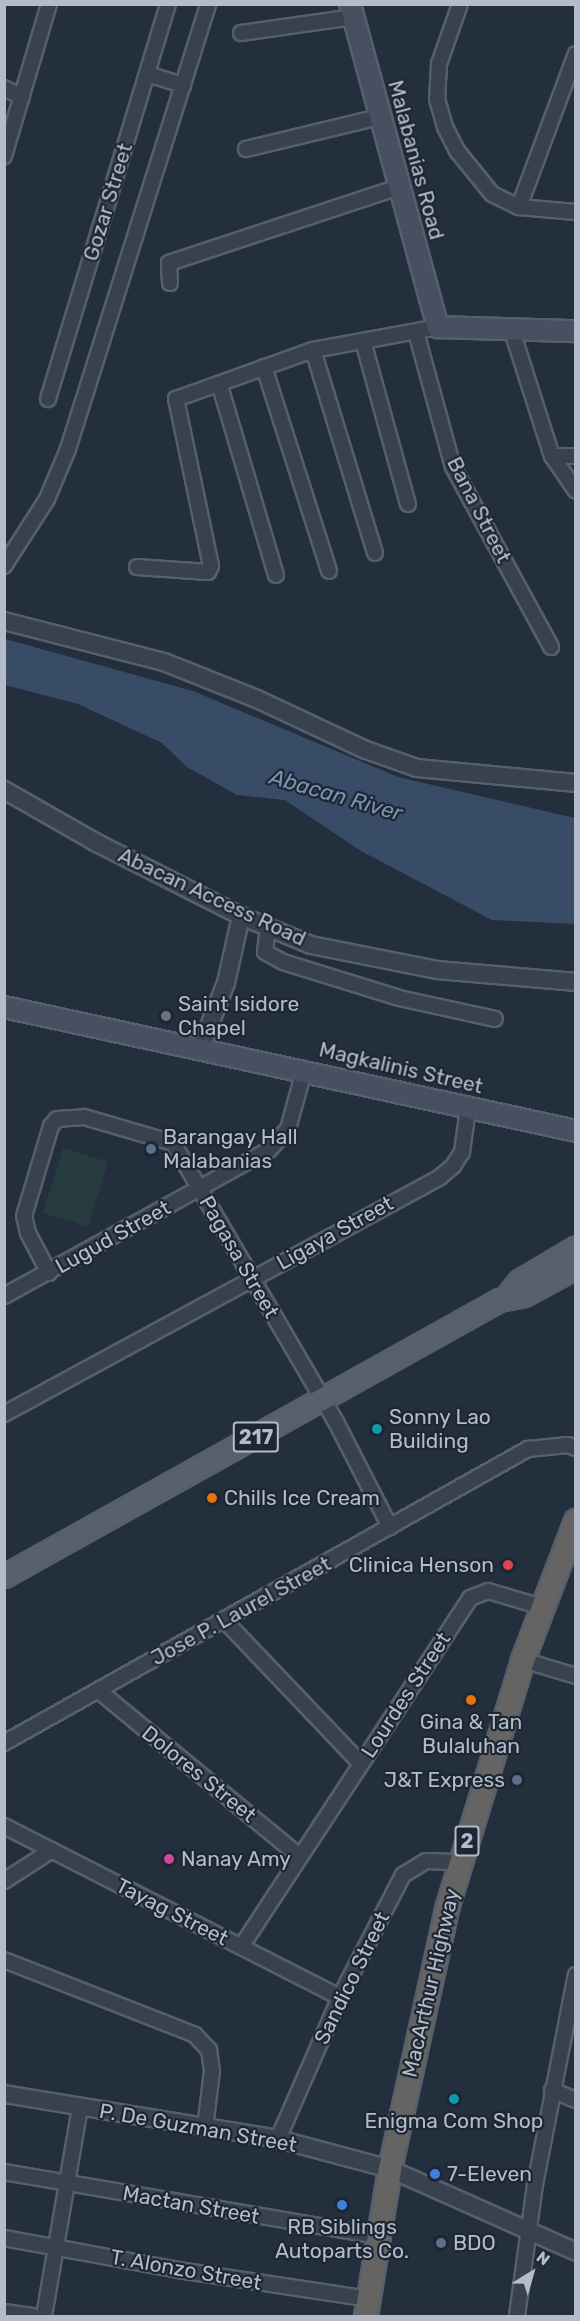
<!DOCTYPE html>
<style>
body{margin:0}
#map{position:relative;width:580px;height:2321px;overflow:hidden;background:#242f3e;font-family:Rubik,sans-serif}
div>[style]{position:absolute}
[style*='--x']{left:calc(var(--x)*1px);top:calc(var(--y)*1px);width:calc(var(--w)*1px);rotate:calc(var(--a)*1deg)}
.green>*{inset:0;background:#263c3f;transform-origin:0 0}
.water>*{inset:0;background:#394c67}
.roads{filter:drop-shadow(2px 0 #565f6c) drop-shadow(-2px 0 #565f6c) drop-shadow(0 2px #565f6c) drop-shadow(0 -2px #565f6c)}
.minor>*{height:14px;margin:-7px;padding:0 7px;transform-origin:7px;border-radius:7px;background:#38414e}
.tertiary>*{height:16px;margin:-8px;padding:0 8px;transform-origin:8px;border-radius:8px;background:#38414e}
.secondary>*{height:20px;margin:-10px;padding:0 10px;transform-origin:10px;border-radius:10px;background:#465061}
.primary>*{height:21px;margin:-10.5px;padding:0 10.5px;transform-origin:10.5px;border-radius:10.5px;background:#56606e}
.trunk>*{height:22px;margin:-11px;padding:0 11px;transform-origin:11px;border-radius:11px;background:#656462}
.dots>*{width:16px;height:16px;translate:-50% -50%;box-sizing:border-box;border:3px solid #1d2633;border-radius:50%}
span{translate:-50% -50%;white-space:nowrap;text-align:center;line-height:1.15;-webkit-text-stroke:4.5px #1d2633;paint-order:stroke}
.shield-label span{padding:2px 4px;background:#1d2633;border:2px solid;border-radius:4px;-webkit-text-stroke-width:0}
.shield-label{font-size:20px;color:#b4bcc9;font-weight:700}
.street-label{font-size:21px;color:#b4bcc9}
.poi-label{font-size:21px;color:#b4bcc9}
.left{translate:0 -50%;text-align:left}
.right{translate:-100% -50%;text-align:right}
.water-label{font-size:22px;color:#7c92b1;font-style:italic}
.frame{position:absolute;inset:0;border:6px solid #b4bcc9;pointer-events:none}
.north{position:absolute;left:502px;top:2243px;width:60px;height:60px;-webkit-text-stroke:4px #1d2633;paint-order:stroke;rotate:37deg;font-size:16px;font-weight:700;line-height:24px;text-align:center;color:#b4bcc9}
.north::after{content:'';display:block;margin:auto;width:21px;height:27px;background:#b4bcc9;clip-path:polygon(50% 0,100% 100%,50% 72%,0 100%)}
</style>
<div id="map">
<div class="green">
<div style="left:63px;top:1148px;width:47px;height:68px;rotate:17deg"></div>
</div>
<div class="water">
<div style="clip-path:polygon(5px 639px,193px 691px,398px 777px,575px 818px,575px 924px,492px 920px,361px 851px,285px 800px,237px 795px,187px 767px,162px 743px,78px 704px,5px 685px)"></div>
</div>
<div class="roads">
<div class="minor">
<div style="--x:460;--y:4;--w:64;--a:109.3"></div>
<div style="--x:439;--y:64;--w:35;--a:93"></div>
<div style="--x:437;--y:99;--w:29;--a:74"></div>
<div style="--x:445;--y:127;--w:28;--a:63"></div>
<div style="--x:458;--y:152;--w:54;--a:51"></div>
<div style="--x:492;--y:194;--w:30;--a:26"></div>
<div style="--x:519;--y:207;--w:57;--a:5"></div>
<div style="--x:241;--y:33;--w:113;--a:-8.1"></div>
<div style="--x:147;--y:74;--w:38;--a:17"></div>
<div style="--x:4;--y:88;--w:20;--a:27"></div>
<div style="--x:246;--y:149;--w:137;--a:-13.5"></div>
<div style="--x:4;--y:156;--w:159;--a:-73.5"></div>
<div style="--x:519;--y:207;--w:163;--a:-69.6"></div>
<div style="--x:170;--y:283;--w:20;--a:-93"></div>
<div style="--x:169;--y:263;--w:242;--a:-18.3"></div>
<div style="--x:512;--y:331;--w:131;--a:72.3"></div>
<div style="--x:552;--y:456;--w:42;--a:55.6"></div>
<div style="--x:416;--y:332;--w:140;--a:74.7"></div>
<div style="--x:453;--y:467;--w:205;--a:61.4"></div>
<div style="--x:363;--y:341;--w:169;--a:74.6"></div>
<div style="--x:313;--y:350;--w:212;--a:73"></div>
<div style="--x:264;--y:367;--w:214;--a:72.3"></div>
<div style="--x:220;--y:386;--w:197;--a:73.5"></div>
<div style="--x:48;--y:399;--w:413;--a:-73.1"></div>
<div style="--x:552;--y:456;--w:24;--a:0"></div>
<div style="--x:4;--y:566;--w:80;--a:-57.3"></div>
<div style="--x:47;--y:499;--w:54;--a:-67.2"></div>
<div style="--x:68;--y:449;--w:467;--a:-72.5"></div>
<div style="--x:137;--y:567;--w:71;--a:4"></div>
<div style="--x:208;--y:572;--w:7;--a:-63"></div>
<div style="--x:211;--y:566;--w:171;--a:-101.8"></div>
<div style="--x:176;--y:399;--w:145;--a:-19.7"></div>
<div style="--x:313;--y:350;--w:127;--a:-10.4"></div>
<div style="--x:268;--y:927;--w:25;--a:97"></div>
<div style="--x:265;--y:952;--w:21;--a:29"></div>
<div style="--x:283;--y:962;--w:121;--a:17.2"></div>
<div style="--x:399;--y:998;--w:98;--a:12.3"></div>
<div style="--x:49;--y:1273;--w:45;--a:-117.7"></div>
<div style="--x:28;--y:1233;--w:17;--a:-103"></div>
<div style="--x:24;--y:1216;--w:94;--a:-73.3"></div>
<div style="--x:51;--y:1126;--w:9;--a:-49"></div>
<div style="--x:57;--y:1119;--w:27;--a:-4"></div>
<div style="--x:84;--y:1117;--w:93;--a:16.3"></div>
<div style="--x:173;--y:1143;--w:325;--a:59.7"></div>
<div style="--x:337;--y:1424;--w:116;--a:62.8"></div>
<div style="--x:4;--y:1296;--w:303;--a:-28.9"></div>
<div style="--x:269;--y:1150;--w:28;--a:-48"></div>
<div style="--x:288;--y:1129;--w:60;--a:-74.6"></div>
<div style="--x:4;--y:1414;--w:496;--a:-28.5"></div>
<div style="--x:440;--y:1177;--w:17;--a:-40"></div>
<div style="--x:453;--y:1166;--w:17;--a:-57"></div>
<div style="--x:462;--y:1152;--w:43;--a:-82.1"></div>
<div style="--x:225;--y:1621;--w:197;--a:46.4"></div>
<div style="--x:523;--y:1660;--w:55;--a:16.8"></div>
<div style="--x:99;--y:1691;--w:259;--a:39.5"></div>
<div style="--x:4;--y:1743;--w:601;--a:-29.3"></div>
<div style="--x:528;--y:1449;--w:40;--a:-5.7"></div>
<div style="--x:568;--y:1445;--w:9;--a:21"></div>
<div style="--x:4;--y:1826;--w:377;--a:27"></div>
<div style="--x:4;--y:1881;--w:57;--a:-32.9"></div>
<div style="--x:241;--y:1947;--w:417;--a:-56.7"></div>
<div style="--x:470;--y:1598;--w:19;--a:-21"></div>
<div style="--x:488;--y:1591;--w:56;--a:16.5"></div>
<div style="--x:4;--y:1960;--w:205;--a:21.4"></div>
<div style="--x:195;--y:2035;--w:21;--a:47"></div>
<div style="--x:209;--y:2050;--w:21;--a:82"></div>
<div style="--x:212;--y:2071;--w:57;--a:97"></div>
<div style="--x:552;--y:2090;--w:26;--a:23"></div>
<div style="--x:278;--y:2139;--w:155;--a:-66.4"></div>
<div style="--x:340;--y:1997;--w:137;--a:-62.7"></div>
<div style="--x:403;--y:1875;--w:27;--a:-31"></div>
<div style="--x:426;--y:1861;--w:35;--a:2"></div>
<div style="--x:4;--y:2172;--w:380;--a:9.7"></div>
<div style="--x:4;--y:2238;--w:177;--a:10.4"></div>
<div style="--x:178;--y:2270;--w:193;--a:8.6"></div>
<div style="--x:4;--y:2312;--w:29;--a:8"></div>
<div style="--x:44;--y:2316;--w:212;--a:-80.2"></div>
<div style="--x:517;--y:2316;--w:132;--a:-82.2"></div>
<div style="--x:535;--y:2185;--w:214;--a:-79"></div>
</div>
<div class="tertiary">
<div style="--x:4;--y:621;--w:165;--a:14.4"></div>
<div style="--x:164;--y:662;--w:100;--a:21.7"></div>
<div style="--x:257;--y:699;--w:120;--a:25.1"></div>
<div style="--x:366;--y:750;--w:54;--a:19.4"></div>
<div style="--x:417;--y:768;--w:160;--a:5.4"></div>
<div style="--x:4;--y:790;--w:105;--a:29.7"></div>
<div style="--x:95;--y:842;--w:164;--a:26.9"></div>
<div style="--x:241;--y:916;--w:76;--a:22.5"></div>
<div style="--x:311;--y:945;--w:128;--a:11.2"></div>
<div style="--x:437;--y:970;--w:140;--a:4.9"></div>
<div style="--x:201;--y:1047;--w:69;--a:-68.7"></div>
<div style="--x:226;--y:983;--w:69;--a:-77.4"></div>
<div style="--x:4;--y:2094;--w:278;--a:9.3"></div>
<div style="--x:278;--y:2139;--w:116;--a:15"></div>
<div style="--x:390;--y:2169;--w:204;--a:24"></div>
</div>
<div class="secondary">
<div style="--x:350;--y:4;--w:335;--a:74.8"></div>
<div style="--x:438;--y:327;--w:138;--a:1.7"></div>
<div style="--x:4;--y:1007;--w:585;--a:12.23"></div>
</div>
<div class="primary">
<div style="--x:506;--y:1297;--w:21;--a:-51"></div>
<div style="--x:519;--y:1281;--w:66;--a:-30.8"></div>
<div style="--x:4;--y:1576;--w:567;--a:-29.14"></div>
<div style="--x:499;--y:1300;--w:25;--a:-11"></div>
<div style="--x:524;--y:1295;--w:59;--a:-28.3"></div>
</div>
<div class="trunk">
<div style="--x:366;--y:2316;--w:149;--a:-80.7"></div>
<div style="--x:390;--y:2169;--w:266;--a:-77.6"></div>
<div style="--x:447;--y:1909;--w:260;--a:-73"></div>
<div style="--x:523;--y:1660;--w:149;--a:-69.1"></div>
</div>
</div>
<div class="dots">
<div style="left:166px;top:1016px;background:#6b7280"></div>
<div style="left:151px;top:1149px;background:#5c6f8a"></div>
<div style="left:377px;top:1429px;background:#0f9aa8"></div>
<div style="left:212px;top:1498px;background:#e8710a"></div>
<div style="left:508px;top:1565px;background:#e0444e"></div>
<div style="left:471px;top:1700px;background:#e8710a"></div>
<div style="left:517px;top:1780px;background:#5c6f8a"></div>
<div style="left:169px;top:1859px;background:#d1479c"></div>
<div style="left:454px;top:2099px;background:#0f9aa8"></div>
<div style="left:435px;top:2174px;background:#3f7fe0"></div>
<div style="left:342px;top:2205px;background:#3f7fe0"></div>
<div style="left:441px;top:2243px;background:#5c6f8a"></div>
</div>
<div class="shield-label">
<span style="left:256px;top:1437px">217</span>
<span style="left:467px;top:1841px">2</span>
</div>
<div class="street-label">
<span style="left:416px;top:160px;rotate:75deg">Malabanias Road</span>
<span style="left:108px;top:202px;rotate:-73deg">Gozar Street</span>
<span style="left:479px;top:510px;rotate:63deg">Bana Street</span>
<span style="left:212px;top:897px;rotate:25deg">Abacan Access Road</span>
<span style="left:401px;top:1068px;rotate:13deg">Magkalinis Street</span>
<span style="left:335px;top:1233px;rotate:-29deg">Ligaya Street</span>
<span style="left:113px;top:1237px;rotate:-29deg">Lugud Street</span>
<span style="left:239px;top:1257px;rotate:60deg">Pagasa Street</span>
<span style="left:241px;top:1611px;rotate:-29deg">Jose P. Laurel Street</span>
<span style="left:406px;top:1695px;rotate:-57deg">Lourdes Street</span>
<span style="left:199px;top:1774px;rotate:39deg">Dolores Street</span>
<span style="left:172px;top:1912px;rotate:27deg">Tayag Street</span>
<span style="left:352px;top:1978px;rotate:-64deg">Sandico Street</span>
<span style="left:431px;top:1983px;rotate:-77deg">MacArthur Highway</span>
<span style="left:198px;top:2128px;rotate:10deg">P. De Guzman Street</span>
<span style="left:191px;top:2205px;rotate:10deg">Mactan Street</span>
<span style="left:186px;top:2270px;rotate:10deg">T. Alonzo Street</span>
</div>
<div class="poi-label">
<span class="left" style="left:178px;top:1016px">Saint Isidore<br>Chapel</span>
<span class="left" style="left:163px;top:1149px">Barangay Hall<br>Malabanias</span>
<span class="left" style="left:389px;top:1429px">Sonny Lao<br>Building</span>
<span class="left" style="left:224px;top:1498px">Chills Ice Cream</span>
<span class="right" style="left:494px;top:1565px">Clinica Henson</span>
<span style="left:471px;top:1734px">Gina &amp; Tan<br>Bulaluhan</span>
<span class="right" style="left:505px;top:1780px">J&amp;T Express</span>
<span class="left" style="left:181px;top:1859px">Nanay Amy</span>
<span style="left:454px;top:2121px">Enigma Com Shop</span>
<span class="left" style="left:447px;top:2174px">7-Eleven</span>
<span style="left:342px;top:2239px">RB Siblings<br>Autoparts Co.</span>
<span class="left" style="left:453px;top:2243px">BDO</span>
</div>
<div class="water-label">
<span style="left:336px;top:795px;rotate:16deg">Abacan River</span>
</div>
<div class="frame"></div>
<div class="north">N</div>
</div>
